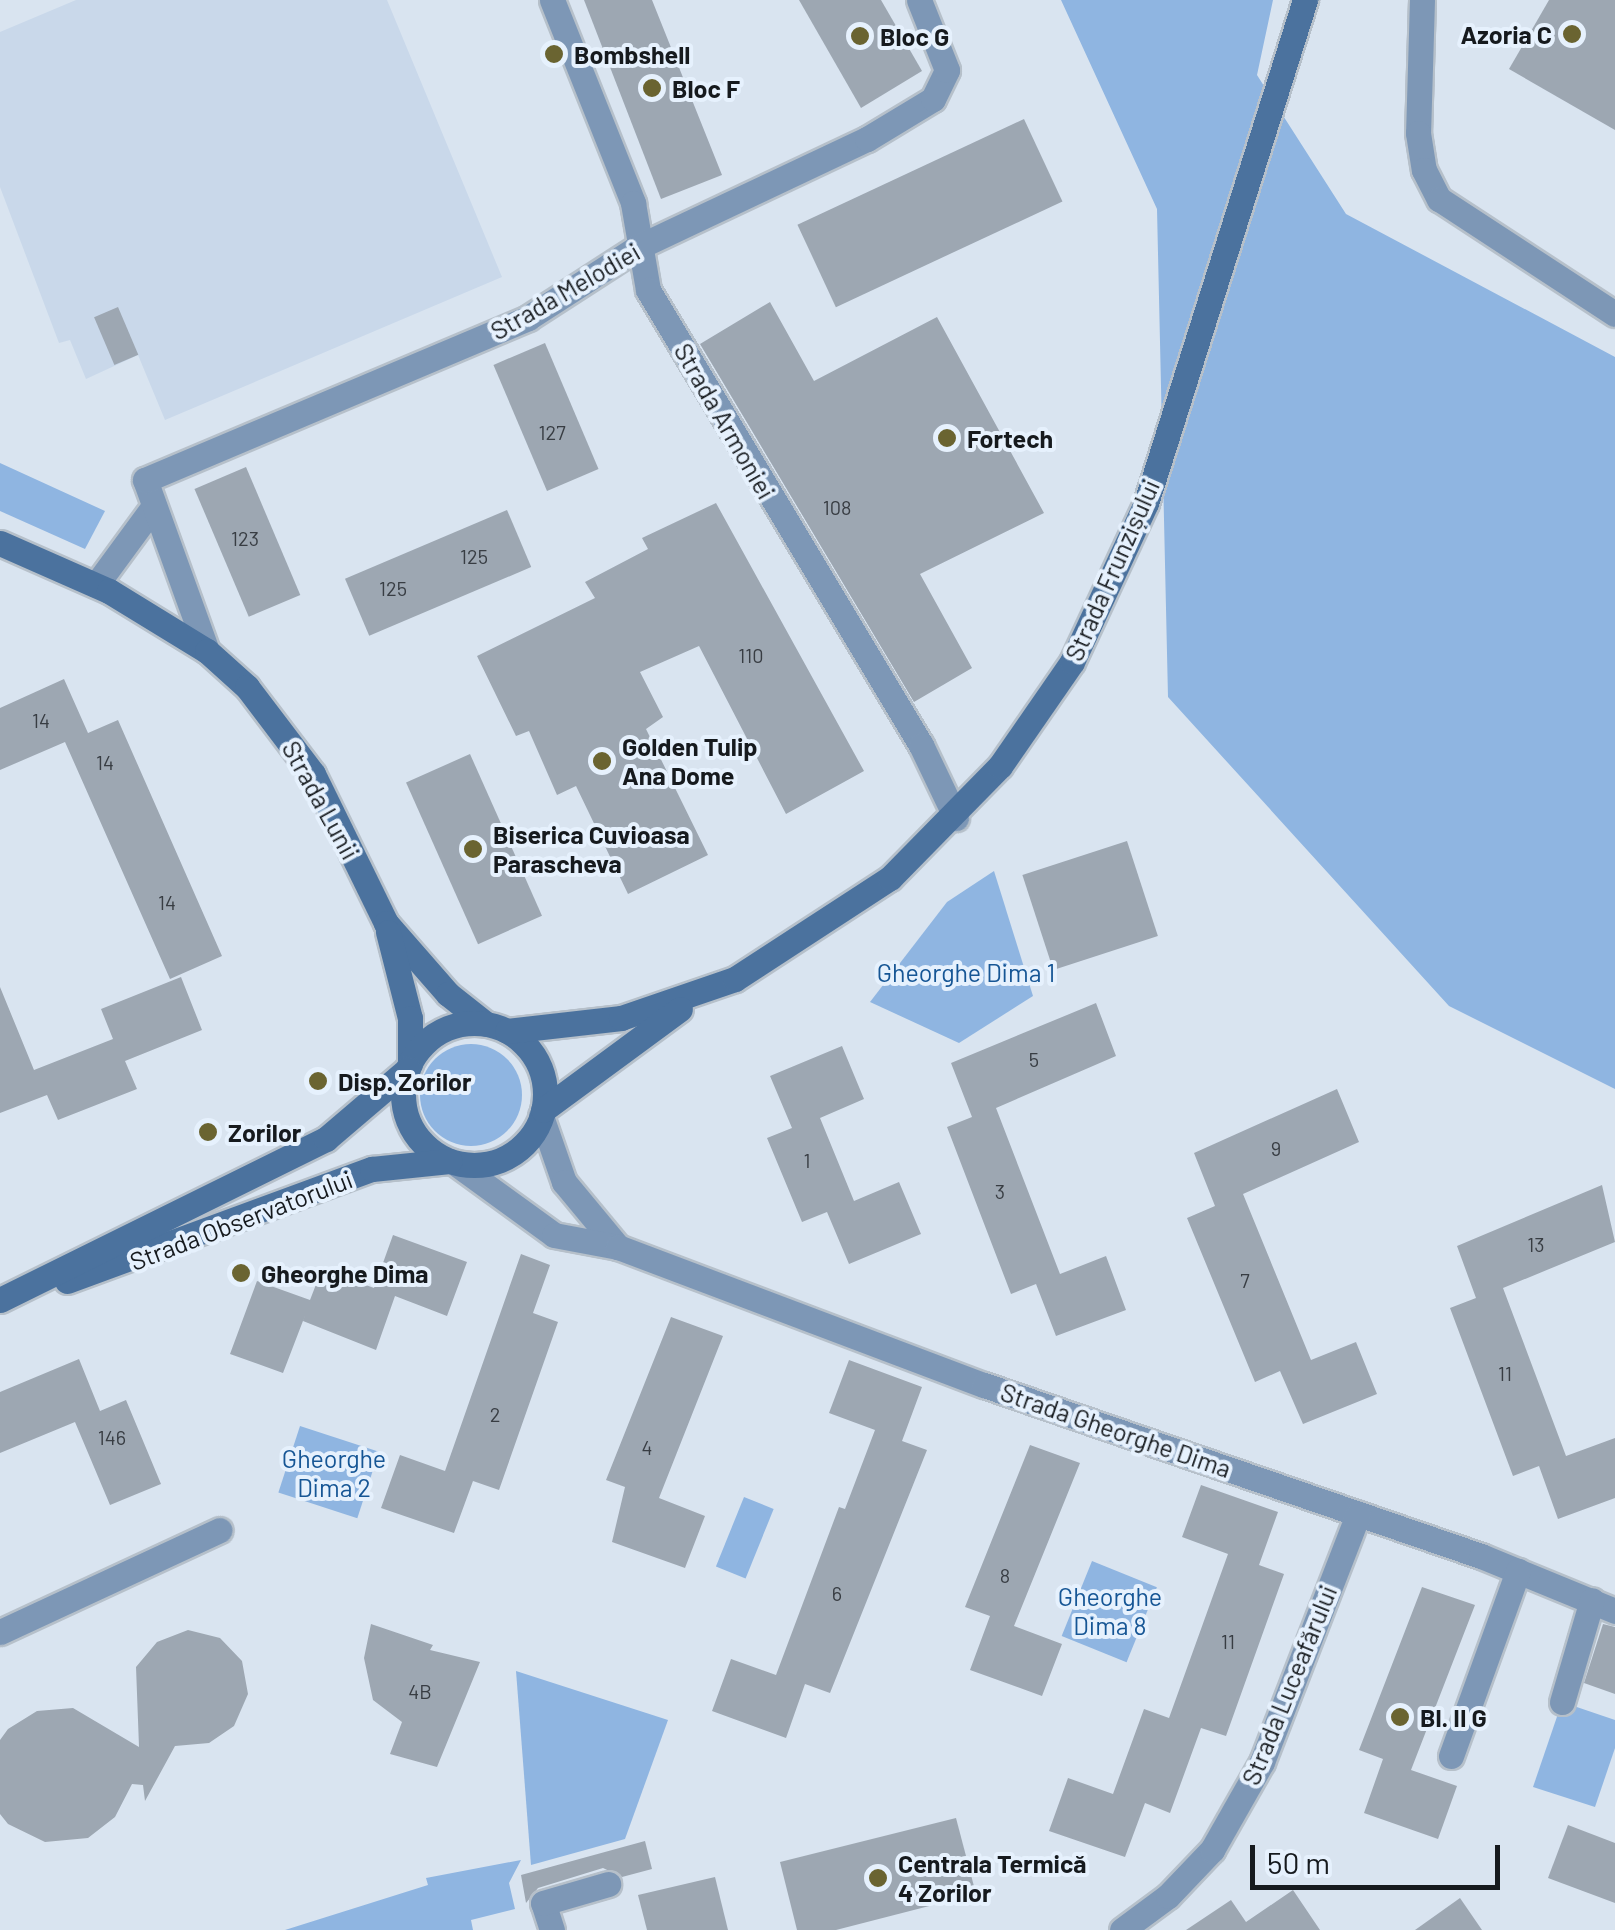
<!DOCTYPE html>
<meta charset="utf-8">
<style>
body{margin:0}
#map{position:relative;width:1615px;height:1930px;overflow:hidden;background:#d9e4f0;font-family:Barlow,sans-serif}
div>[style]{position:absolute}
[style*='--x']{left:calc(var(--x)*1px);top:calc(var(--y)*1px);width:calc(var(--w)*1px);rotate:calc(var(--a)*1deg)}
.built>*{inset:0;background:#c9d8ea}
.green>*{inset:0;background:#8fb5e1;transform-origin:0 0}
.round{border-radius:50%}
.building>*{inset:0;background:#9da7b2;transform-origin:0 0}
.roads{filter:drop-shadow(2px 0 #b6c0ca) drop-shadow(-2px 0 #b6c0ca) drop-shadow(0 2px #b6c0ca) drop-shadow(0 -2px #b6c0ca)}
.street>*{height:25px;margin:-12.5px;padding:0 12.5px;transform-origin:12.5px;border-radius:12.5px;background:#7d97b6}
.secondary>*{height:25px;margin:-12.5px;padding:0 12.5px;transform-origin:12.5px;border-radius:12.5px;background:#4b729e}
.secondary>.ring{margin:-12.5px;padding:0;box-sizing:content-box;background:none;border:25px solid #4b729e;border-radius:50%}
.dots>*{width:28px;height:28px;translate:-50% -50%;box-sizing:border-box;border:5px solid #e6f1fd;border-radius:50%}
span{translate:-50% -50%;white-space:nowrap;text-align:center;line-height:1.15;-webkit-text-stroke:8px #e6f1fd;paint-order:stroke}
.number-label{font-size:20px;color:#383d43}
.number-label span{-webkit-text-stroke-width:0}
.poi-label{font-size:25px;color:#161a1e;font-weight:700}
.right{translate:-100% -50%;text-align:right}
.left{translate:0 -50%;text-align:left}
.street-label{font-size:25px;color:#161a1e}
.park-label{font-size:25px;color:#165695}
.scale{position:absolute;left:1250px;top:1845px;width:250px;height:45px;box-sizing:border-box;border:5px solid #161a1e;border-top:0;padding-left:12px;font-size:30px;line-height:35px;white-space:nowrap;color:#161a1e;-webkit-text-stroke:8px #e6f1fd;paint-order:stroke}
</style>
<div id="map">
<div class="built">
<div style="clip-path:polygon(76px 0,387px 0,502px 277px,165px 420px,138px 355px,86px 379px,70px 340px,59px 343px,0 187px,0 32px)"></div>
</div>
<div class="green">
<div style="clip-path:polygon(1061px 0,1273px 0,1257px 75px,1346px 214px,1615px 357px,1615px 1089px,1449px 1006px,1168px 697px,1157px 209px)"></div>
<div style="clip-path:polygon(0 463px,105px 511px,85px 549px,0 511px)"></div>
<div style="clip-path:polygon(994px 871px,1033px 996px,959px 1043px,870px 1002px,947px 902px)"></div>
<div class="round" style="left:420px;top:1044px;width:102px;height:102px"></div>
<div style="left:300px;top:1426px;width:83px;height:70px;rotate:18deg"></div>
<div style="left:744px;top:1497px;width:32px;height:75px;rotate:22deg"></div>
<div style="left:1092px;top:1561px;width:70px;height:81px;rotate:22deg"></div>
<div style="clip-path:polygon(516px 1671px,668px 1720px,625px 1839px,531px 1865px)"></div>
<div style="clip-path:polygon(1562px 1702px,1615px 1720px,1615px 1748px,1595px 1807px,1533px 1787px)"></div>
<div style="clip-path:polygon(521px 1860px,509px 1883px,515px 1909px,471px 1920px,473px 1930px,285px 1930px,428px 1885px,426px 1878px)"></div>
</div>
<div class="building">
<div style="clip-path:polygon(584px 0,652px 0,722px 175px,661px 199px)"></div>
<div style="clip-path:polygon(799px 0,881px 0,922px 71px,861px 108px)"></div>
<div style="clip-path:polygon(1549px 0,1615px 0,1615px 130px,1509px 69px)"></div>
<div style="left:1024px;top:119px;width:91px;height:250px;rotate:65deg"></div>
<div style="clip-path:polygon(770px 302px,814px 381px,937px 317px,1044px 513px,920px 574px,972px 668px,914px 702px,700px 344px)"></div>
<div style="left:118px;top:307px;width:52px;height:26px;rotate:67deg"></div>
<div style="left:545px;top:343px;width:137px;height:56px;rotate:67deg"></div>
<div style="left:246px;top:467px;width:139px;height:56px;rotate:67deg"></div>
<div style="clip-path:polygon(716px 503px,864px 771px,786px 814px,699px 646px,640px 672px,663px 717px,646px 729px,708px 855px,628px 894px,576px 786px,557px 795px,529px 731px,516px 736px,477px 656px,595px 598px,585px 582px,648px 549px,642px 538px)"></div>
<div style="left:507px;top:510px;width:62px;height:176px;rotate:67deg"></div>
<div style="clip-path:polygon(64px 679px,88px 733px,118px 720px,222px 956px,170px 979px,65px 742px,0 770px,0 708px)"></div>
<div style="left:470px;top:754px;width:177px;height:70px;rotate:66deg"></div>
<div style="left:1127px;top:841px;width:100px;height:110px;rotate:72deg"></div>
<div style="clip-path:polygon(181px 977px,202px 1030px,125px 1061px,137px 1089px,58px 1120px,47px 1095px,0 1113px,0 987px,34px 1070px,113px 1039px,101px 1009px)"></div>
<div style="clip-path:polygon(1096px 1003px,1116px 1056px,996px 1108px,1060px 1274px,1106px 1256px,1126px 1310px,1056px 1336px,1036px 1284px,1011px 1294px,947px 1127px,972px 1117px,951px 1063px)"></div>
<div style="clip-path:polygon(842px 1046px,864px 1099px,820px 1118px,854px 1201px,899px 1182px,921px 1234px,849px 1264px,827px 1212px,802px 1222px,767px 1138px,792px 1128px,770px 1076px)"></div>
<div style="clip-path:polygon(1337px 1089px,1359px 1142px,1243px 1194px,1311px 1360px,1356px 1342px,1377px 1394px,1303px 1424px,1280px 1371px,1255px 1382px,1187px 1218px,1215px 1206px,1194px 1153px)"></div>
<div style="clip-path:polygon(1602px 1185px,1615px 1242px,1503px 1288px,1566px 1456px,1615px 1438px,1615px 1498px,1558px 1519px,1539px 1466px,1513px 1476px,1450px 1308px,1476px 1298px,1457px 1246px)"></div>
<div style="clip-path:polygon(393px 1235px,467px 1262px,447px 1316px,395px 1296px,376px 1350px,303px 1321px,306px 1313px,283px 1373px,230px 1354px,257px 1281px,310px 1300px,322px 1269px,374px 1288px)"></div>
<div style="clip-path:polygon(521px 1254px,550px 1265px,533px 1313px,558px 1322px,499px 1490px,473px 1481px,454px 1533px,381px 1508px,400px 1455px,445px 1471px)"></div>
<div style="clip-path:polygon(671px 1317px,723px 1336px,659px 1498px,705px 1516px,685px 1568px,612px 1542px,625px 1487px,606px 1480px)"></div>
<div style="clip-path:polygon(79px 1359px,100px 1411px,126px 1400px,161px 1484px,110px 1505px,75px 1422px,0 1453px,0 1392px)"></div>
<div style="clip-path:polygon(849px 1360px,922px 1387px,902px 1441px,927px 1450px,830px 1693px,805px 1684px,786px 1738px,712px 1711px,731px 1659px,776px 1675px,839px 1507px,845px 1509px,875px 1430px,829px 1413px)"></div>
<div style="clip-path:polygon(1030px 1445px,1080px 1463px,1014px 1626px,1062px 1644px,1042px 1696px,970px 1670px,990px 1616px,965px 1607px)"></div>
<div style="clip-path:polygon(1201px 1485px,1278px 1512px,1259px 1565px,1284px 1574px,1226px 1736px,1201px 1728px,1170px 1813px,1145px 1803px,1125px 1857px,1049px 1831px,1068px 1778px,1113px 1794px,1144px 1709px,1169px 1718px,1228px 1554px,1182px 1537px)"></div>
<div style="clip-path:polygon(1422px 1587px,1475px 1605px,1411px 1770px,1457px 1786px,1438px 1839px,1364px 1813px,1383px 1759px,1359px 1750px)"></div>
<div style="clip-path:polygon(371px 1624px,433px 1645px,430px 1650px,480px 1662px,437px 1767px,390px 1754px,402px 1722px,373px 1700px,364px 1658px)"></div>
<div style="clip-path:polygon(1603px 1624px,1615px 1627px,1615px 1694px,1584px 1683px)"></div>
<div style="clip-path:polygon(188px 1630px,220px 1638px,242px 1661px,248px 1694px,234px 1726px,209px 1743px,175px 1746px,145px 1801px,143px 1785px,132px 1784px,115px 1817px,88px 1838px,45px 1842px,8px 1824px,0 1814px,0 1740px,8px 1729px,37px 1711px,73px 1708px,139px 1747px,136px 1667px,157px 1642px)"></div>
<div style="clip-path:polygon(956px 1818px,976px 1894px,836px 1930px,797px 1930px,780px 1862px)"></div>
<div style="clip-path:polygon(1568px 1825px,1615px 1843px,1615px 1903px,1548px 1878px)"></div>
<div style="clip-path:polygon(645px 1841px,652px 1869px,622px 1877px,603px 1868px,538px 1888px,526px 1903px,521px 1875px)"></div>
<div style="clip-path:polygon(715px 1877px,728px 1930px,647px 1930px,638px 1895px)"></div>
<div style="clip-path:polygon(1293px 1890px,1320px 1930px,1186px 1930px,1231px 1900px,1246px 1922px)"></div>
<div style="clip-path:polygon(1460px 1898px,1482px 1930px,1415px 1930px)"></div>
</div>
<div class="roads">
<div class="street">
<div style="--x:552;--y:0;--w:219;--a:68.2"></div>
<div style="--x:633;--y:203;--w:88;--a:80.2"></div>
<div style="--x:648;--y:290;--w:531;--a:59.04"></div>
<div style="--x:921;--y:745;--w:81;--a:64.4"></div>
<div style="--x:1422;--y:0;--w:133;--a:91.7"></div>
<div style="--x:1418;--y:133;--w:37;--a:81"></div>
<div style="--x:1424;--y:170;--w:33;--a:63"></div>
<div style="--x:1439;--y:199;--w:210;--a:33.2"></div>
<div style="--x:96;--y:585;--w:98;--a:-53.7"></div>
<div style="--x:207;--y:651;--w:182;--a:-109.9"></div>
<div style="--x:145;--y:480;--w:416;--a:-22.9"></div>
<div style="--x:528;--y:318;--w:129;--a:-32.9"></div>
<div style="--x:636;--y:248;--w:255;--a:-25.3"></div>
<div style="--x:867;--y:139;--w:77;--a:-31.2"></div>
<div style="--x:933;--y:99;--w:32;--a:-64"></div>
<div style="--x:947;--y:70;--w:75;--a:-111.8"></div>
<div style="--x:541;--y:1116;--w:70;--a:70.8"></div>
<div style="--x:564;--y:1182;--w:85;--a:50.3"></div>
<div style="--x:455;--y:1163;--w:122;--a:36"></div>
<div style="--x:554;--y:1235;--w:65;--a:10.6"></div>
<div style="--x:618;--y:1247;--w:391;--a:20.7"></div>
<div style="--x:984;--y:1385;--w:526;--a:18.99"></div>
<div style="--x:1481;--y:1556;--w:145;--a:22.3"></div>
<div style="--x:0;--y:1632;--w:242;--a:-24.9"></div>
<div style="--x:1562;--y:1702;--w:106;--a:-73.6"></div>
<div style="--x:1451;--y:1756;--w:197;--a:-70.1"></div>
<div style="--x:552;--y:1930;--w:28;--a:-108"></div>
<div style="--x:543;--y:1903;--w:68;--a:-16.3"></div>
<div style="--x:1122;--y:1930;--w:57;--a:-36.5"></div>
<div style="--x:1168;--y:1896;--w:64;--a:-46.3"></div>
<div style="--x:1212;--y:1850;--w:101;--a:-60.4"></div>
<div style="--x:1262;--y:1762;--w:266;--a:-68.8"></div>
</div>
<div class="secondary">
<div style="--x:0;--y:543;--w:119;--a:23.8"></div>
<div style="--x:109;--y:591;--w:115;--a:31.5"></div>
<div style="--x:207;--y:651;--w:54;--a:42"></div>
<div style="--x:247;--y:687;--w:109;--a:52.8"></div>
<div style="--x:313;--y:774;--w:166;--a:63.9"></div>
<div style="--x:386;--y:923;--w:94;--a:48.9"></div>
<div style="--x:448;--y:994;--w:48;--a:38.3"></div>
<div style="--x:388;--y:932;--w:89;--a:75.7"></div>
<div style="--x:410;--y:1018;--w:46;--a:90"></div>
<div class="ring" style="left:403px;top:1023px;width:117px;height:117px"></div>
<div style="--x:507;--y:1031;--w:115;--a:-6.5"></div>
<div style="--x:621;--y:1018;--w:120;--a:-18.9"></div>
<div style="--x:735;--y:979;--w:185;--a:-33.1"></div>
<div style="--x:890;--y:878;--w:157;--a:-45.5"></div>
<div style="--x:1000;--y:766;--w:126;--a:-55.3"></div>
<div style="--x:1072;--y:662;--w:175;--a:-65"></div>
<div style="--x:1146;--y:503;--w:528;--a:-72.46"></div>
<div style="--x:543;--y:1110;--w:170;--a:-36.4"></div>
<div style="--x:67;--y:1281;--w:325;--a:-20.2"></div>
<div style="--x:372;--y:1169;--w:78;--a:-5.9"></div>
<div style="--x:0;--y:1300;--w:364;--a:-26.3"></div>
<div style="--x:326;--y:1139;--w:108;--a:-40.5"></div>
</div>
</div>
<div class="dots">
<div style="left:1572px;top:34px;background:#6a6431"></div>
<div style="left:860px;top:36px;background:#6a6431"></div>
<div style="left:554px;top:54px;background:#6a6431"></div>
<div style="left:652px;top:88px;background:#6a6431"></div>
<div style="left:947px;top:438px;background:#6a6431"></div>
<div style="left:602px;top:761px;background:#6a6431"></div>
<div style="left:473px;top:849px;background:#6a6431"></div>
<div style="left:318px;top:1081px;background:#6a6431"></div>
<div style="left:208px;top:1132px;background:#6a6431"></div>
<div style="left:241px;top:1273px;background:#6a6431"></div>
<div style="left:1400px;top:1717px;background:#6a6431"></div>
<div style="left:878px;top:1878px;background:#6a6431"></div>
</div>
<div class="number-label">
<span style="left:552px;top:432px">127</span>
<span style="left:837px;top:507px">108</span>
<span style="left:245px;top:538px">123</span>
<span style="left:474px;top:556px">125</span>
<span style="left:393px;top:588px">125</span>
<span style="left:751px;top:655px">110</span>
<span style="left:41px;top:720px">14</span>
<span style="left:105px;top:762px">14</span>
<span style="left:167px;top:902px">14</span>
<span style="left:1034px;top:1059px">5</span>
<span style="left:1276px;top:1148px">9</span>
<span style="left:807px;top:1160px">1</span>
<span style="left:1000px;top:1191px">3</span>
<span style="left:1536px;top:1244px">13</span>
<span style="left:1245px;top:1280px">7</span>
<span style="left:1505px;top:1373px">11</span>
<span style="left:495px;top:1414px">2</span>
<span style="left:112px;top:1437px">146</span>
<span style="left:647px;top:1447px">4</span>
<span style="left:1005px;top:1575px">8</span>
<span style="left:837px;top:1593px">6</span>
<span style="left:1228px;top:1641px">11</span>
<span style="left:420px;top:1691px">4B</span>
</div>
<div class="poi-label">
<span class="right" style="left:1552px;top:34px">Azoria C</span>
<span class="left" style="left:880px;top:36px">Bloc G</span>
<span class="left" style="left:574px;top:54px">Bombshell</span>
<span class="left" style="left:672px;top:88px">Bloc F</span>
<span class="left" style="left:967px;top:438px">Fortech</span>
<span class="left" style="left:622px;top:761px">Golden Tulip<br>Ana Dome</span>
<span class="left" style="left:493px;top:849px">Biserica Cuvioasa<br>Parascheva</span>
<span class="left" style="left:338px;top:1081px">Disp. Zorilor</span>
<span class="left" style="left:228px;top:1132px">Zorilor</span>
<span class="left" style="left:261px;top:1273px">Gheorghe Dima</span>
<span class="left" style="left:1420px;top:1717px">Bl. II G</span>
<span class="left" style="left:898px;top:1878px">Centrala Termică<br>4 Zorilor</span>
</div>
<div class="street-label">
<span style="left:565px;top:291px;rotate:-30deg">Strada Melodiei</span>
<span style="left:725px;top:421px;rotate:60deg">Strada Armoniei</span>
<span style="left:1112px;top:570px;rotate:-66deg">Strada Frunzișului</span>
<span style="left:321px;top:800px;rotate:61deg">Strada Lunii</span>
<span style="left:241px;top:1220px;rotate:-21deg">Strada Observatorului</span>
<span style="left:1116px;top:1430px;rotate:19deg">Strada Gheorghe Dima</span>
<span style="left:1289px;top:1685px;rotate:-68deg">Strada Luceafărului</span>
</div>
<div class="park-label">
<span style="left:966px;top:972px">Gheorghe Dima 1</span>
<span style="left:334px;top:1473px">Gheorghe<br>Dima 2</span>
<span style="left:1110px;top:1611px">Gheorghe<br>Dima 8</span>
</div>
<div class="scale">50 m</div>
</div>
